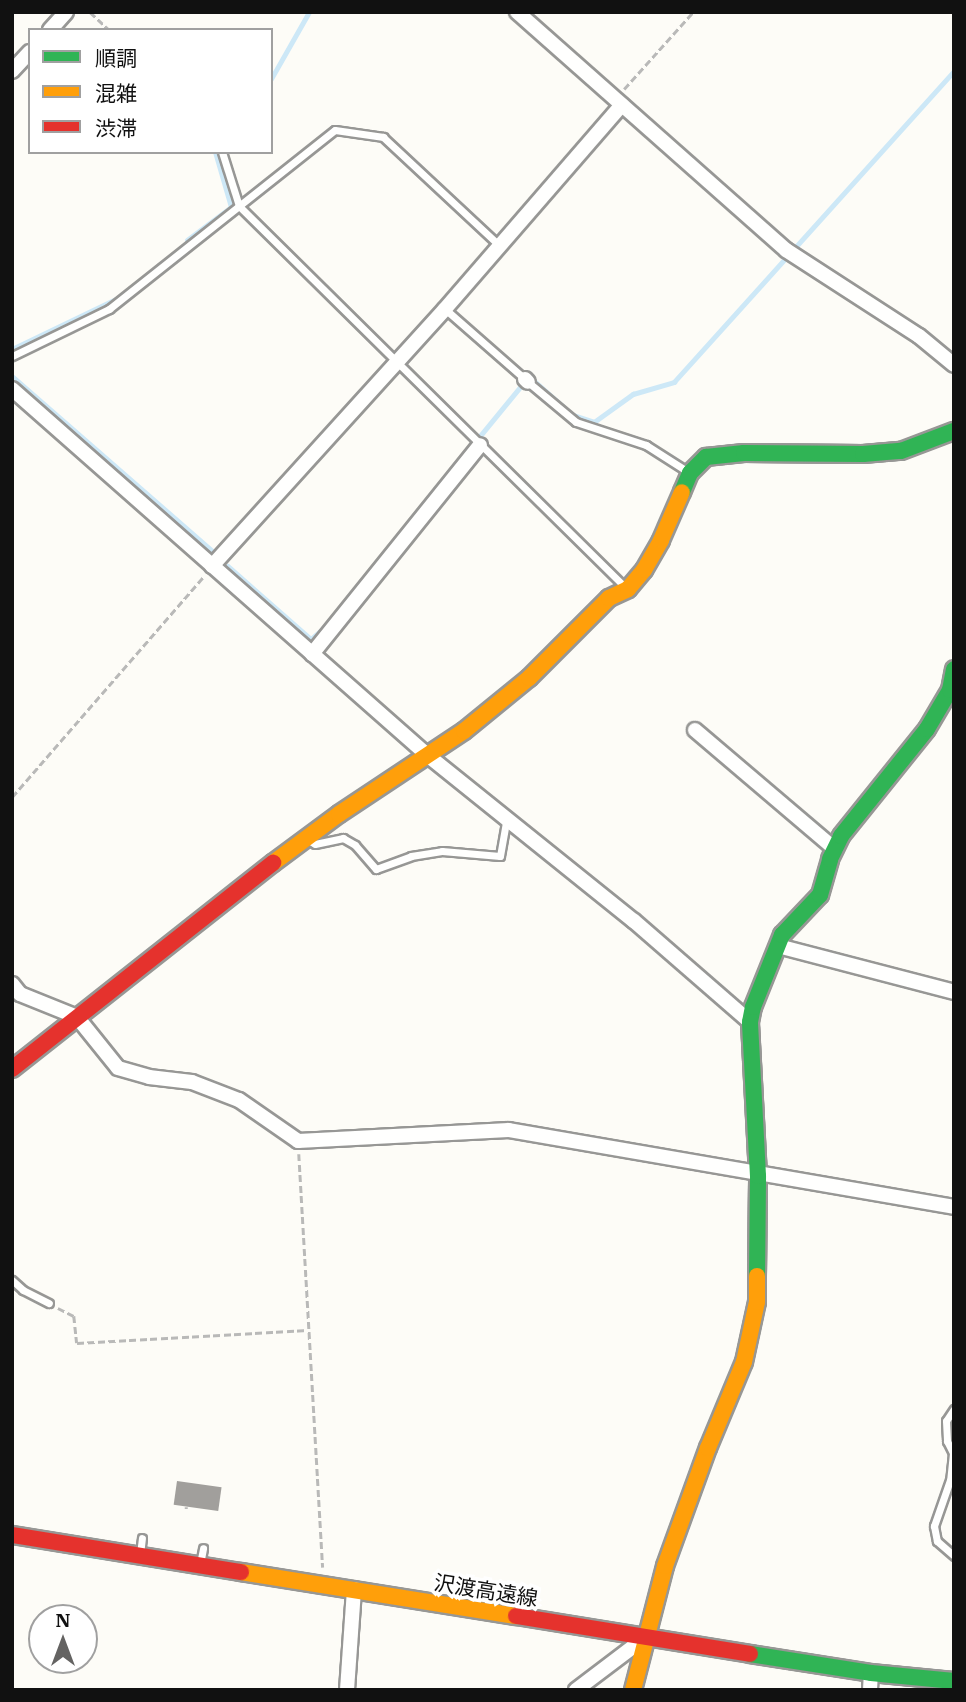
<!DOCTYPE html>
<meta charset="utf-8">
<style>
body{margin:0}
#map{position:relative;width:966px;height:1702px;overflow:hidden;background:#fdfcf7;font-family:"IBM Plex Serif","Noto Sans JP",serif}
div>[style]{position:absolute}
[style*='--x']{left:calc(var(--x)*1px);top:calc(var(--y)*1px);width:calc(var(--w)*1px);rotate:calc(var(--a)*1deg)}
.stream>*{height:4.5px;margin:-2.25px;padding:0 2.25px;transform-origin:2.25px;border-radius:2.25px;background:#cde8f7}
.building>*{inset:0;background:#a19f9c;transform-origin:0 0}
.path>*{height:2.5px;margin-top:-1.25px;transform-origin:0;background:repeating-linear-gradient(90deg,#b9b9b8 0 7px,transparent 0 10.5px)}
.roads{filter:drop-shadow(2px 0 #979795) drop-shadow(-2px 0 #979795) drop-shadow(0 2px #979795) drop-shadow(0 -2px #979795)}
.lane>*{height:7px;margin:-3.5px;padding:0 3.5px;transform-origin:3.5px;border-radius:3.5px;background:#fffffe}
.street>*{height:14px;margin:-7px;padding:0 7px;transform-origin:7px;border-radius:7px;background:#fffffe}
.fast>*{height:16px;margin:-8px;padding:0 8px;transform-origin:8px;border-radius:8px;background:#30b455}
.slow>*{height:16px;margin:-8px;padding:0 8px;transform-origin:8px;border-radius:8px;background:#ff9f0a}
.jam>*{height:16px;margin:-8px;padding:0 8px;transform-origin:8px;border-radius:8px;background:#e5322d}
span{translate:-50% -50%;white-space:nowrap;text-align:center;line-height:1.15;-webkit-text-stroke:7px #fff;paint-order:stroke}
.street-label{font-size:21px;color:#111}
.frame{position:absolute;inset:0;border:14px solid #111;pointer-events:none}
.legend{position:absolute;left:28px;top:28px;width:245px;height:126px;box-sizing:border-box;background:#fff;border:2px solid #a0a0a0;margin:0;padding:9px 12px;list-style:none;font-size:21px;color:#111}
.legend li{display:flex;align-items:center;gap:14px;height:35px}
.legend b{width:35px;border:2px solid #a0a0a0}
.north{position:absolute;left:28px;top:1604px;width:70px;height:70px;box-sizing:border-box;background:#fff;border:2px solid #a0a0a0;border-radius:50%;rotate:0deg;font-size:19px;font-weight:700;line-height:28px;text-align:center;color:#111}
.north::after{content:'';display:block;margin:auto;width:24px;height:32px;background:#646362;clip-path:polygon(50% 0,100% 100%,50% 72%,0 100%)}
</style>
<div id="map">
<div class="stream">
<div style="--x:271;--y:79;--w:77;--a:-60.4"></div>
<div style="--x:187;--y:240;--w:55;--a:-36.9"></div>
<div style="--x:231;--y:207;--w:57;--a:-106.2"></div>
<div style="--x:12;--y:349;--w:120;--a:-25.7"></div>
<div style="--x:12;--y:376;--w:272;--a:41.1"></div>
<div style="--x:531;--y:378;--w:56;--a:41.4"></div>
<div style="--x:573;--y:415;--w:22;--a:18"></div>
<div style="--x:594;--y:422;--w:48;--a:-35.7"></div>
<div style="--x:633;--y:394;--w:43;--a:-16.3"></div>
<div style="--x:674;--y:382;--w:418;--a:-48"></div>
<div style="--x:480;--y:436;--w:71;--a:-50.7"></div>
<div style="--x:228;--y:566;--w:111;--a:41.3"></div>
<div style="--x:311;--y:639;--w:21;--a:-41"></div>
</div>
<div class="building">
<div style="left:177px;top:1481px;width:45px;height:24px;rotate:8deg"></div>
</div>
<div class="path">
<div style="--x:90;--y:12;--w:26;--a:43"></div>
<div style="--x:624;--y:89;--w:103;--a:-48.1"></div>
<div style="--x:12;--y:797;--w:291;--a:-49"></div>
<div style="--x:299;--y:1154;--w:414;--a:86.7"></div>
<div style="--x:58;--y:1308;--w:18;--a:27"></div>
<div style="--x:74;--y:1316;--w:27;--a:84"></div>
<div style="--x:77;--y:1343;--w:231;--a:-3.2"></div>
<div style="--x:186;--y:1509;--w:2;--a:-90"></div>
</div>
<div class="roads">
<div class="lane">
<div style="--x:222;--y:152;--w:57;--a:72.5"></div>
<div style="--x:239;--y:206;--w:545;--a:44.63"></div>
<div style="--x:445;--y:309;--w:106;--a:41.2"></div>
<div style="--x:12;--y:356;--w:108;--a:-25.9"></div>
<div style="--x:109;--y:309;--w:288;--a:-38.4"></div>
<div style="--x:335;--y:130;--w:49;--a:8.3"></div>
<div style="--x:383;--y:137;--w:158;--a:43"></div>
<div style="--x:528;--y:382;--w:62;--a:39.8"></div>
<div style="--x:576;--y:422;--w:74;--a:18.2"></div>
<div style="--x:646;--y:445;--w:52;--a:32.5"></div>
<div style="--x:307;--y:839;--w:9;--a:32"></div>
<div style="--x:315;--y:844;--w:29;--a:-12"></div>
<div style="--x:343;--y:838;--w:14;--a:30"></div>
<div style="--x:355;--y:845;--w:32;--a:49"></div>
<div style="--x:376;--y:869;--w:37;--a:-20"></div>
<div style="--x:411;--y:856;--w:31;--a:-9"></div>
<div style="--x:442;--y:851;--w:58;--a:4.9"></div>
<div style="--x:500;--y:856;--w:36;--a:-80"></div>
<div style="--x:12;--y:1280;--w:15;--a:42"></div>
<div style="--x:23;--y:1290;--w:29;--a:27"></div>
<div style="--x:954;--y:1409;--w:14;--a:124"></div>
<div style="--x:946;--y:1421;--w:20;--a:87"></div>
<div style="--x:947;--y:1441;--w:13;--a:63"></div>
<div style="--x:953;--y:1453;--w:27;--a:96"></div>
<div style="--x:950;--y:1480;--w:49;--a:109.2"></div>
<div style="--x:934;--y:1526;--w:15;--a:79"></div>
<div style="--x:937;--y:1541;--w:23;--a:41"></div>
<div style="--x:140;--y:1554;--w:16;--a:-83"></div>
<div style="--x:200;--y:1564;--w:16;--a:-79"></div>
</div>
<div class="street">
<div style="--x:517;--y:12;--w:359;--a:41.5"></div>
<div style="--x:786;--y:250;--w:158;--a:32.9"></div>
<div style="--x:919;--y:336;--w:45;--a:39.6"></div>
<div style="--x:50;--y:30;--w:24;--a:-48"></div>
<div style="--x:12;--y:71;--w:26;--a:-47"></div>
<div style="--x:525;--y:379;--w:4;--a:45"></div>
<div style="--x:12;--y:389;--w:552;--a:41.4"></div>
<div style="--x:426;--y:754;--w:267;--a:38.8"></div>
<div style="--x:634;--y:921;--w:154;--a:41"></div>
<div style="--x:212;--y:566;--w:347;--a:-47.8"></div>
<div style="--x:445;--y:309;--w:270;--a:-49.1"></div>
<div style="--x:312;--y:654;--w:268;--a:-51.2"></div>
<div style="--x:695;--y:730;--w:184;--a:40.4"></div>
<div style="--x:778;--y:946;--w:182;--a:14.6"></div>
<div style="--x:12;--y:984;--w:13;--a:51"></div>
<div style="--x:20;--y:994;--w:61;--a:22"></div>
<div style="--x:77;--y:1017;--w:65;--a:51.2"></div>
<div style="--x:118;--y:1068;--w:32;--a:16"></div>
<div style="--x:149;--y:1077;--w:43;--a:6.6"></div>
<div style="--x:192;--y:1082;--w:50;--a:21"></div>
<div style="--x:239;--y:1100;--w:72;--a:34.8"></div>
<div style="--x:298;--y:1141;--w:211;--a:-3"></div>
<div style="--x:509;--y:1130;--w:452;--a:9.8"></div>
<div style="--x:347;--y:1690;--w:101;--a:-86"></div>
<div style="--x:576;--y:1690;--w:88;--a:-37.1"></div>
<div style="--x:870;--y:1690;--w:17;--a:-87"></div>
</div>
<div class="fast">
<div style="--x:682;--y:492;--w:21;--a:-67"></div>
<div style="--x:690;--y:473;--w:23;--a:-45"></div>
<div style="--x:706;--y:457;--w:38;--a:-6"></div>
<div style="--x:744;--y:453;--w:119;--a:0.5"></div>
<div style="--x:863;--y:454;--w:38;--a:-5"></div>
<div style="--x:901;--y:451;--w:57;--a:-20.7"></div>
<div style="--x:757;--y:1276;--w:100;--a:-89.4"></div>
<div style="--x:758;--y:1176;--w:154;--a:-93"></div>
<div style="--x:750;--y:1022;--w:15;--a:-79"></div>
<div style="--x:753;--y:1007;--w:78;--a:-68.1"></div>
<div style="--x:782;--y:935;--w:55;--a:-46.5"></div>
<div style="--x:820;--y:895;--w:37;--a:-74"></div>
<div style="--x:830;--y:859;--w:25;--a:-64"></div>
<div style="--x:841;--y:836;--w:137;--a:-51.2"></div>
<div style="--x:927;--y:729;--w:45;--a:-59.5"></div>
<div style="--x:950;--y:690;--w:21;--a:-79"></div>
<div style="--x:750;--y:1654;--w:122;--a:8.9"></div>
<div style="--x:871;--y:1673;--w:83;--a:5.5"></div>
</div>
<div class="slow">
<div style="--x:273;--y:863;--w:82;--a:-36.6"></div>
<div style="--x:339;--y:814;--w:150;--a:-33.6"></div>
<div style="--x:464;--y:731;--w:84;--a:-39.2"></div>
<div style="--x:529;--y:678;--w:113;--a:-45"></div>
<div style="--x:609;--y:598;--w:21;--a:-25"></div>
<div style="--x:628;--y:589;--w:25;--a:-50"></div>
<div style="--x:644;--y:570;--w:34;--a:-60"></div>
<div style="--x:661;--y:540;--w:52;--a:-66.4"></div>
<div style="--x:241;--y:1572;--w:278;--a:9.1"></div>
<div style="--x:633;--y:1690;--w:128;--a:-75.5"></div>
<div style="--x:665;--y:1566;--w:126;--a:-70"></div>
<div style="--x:708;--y:1448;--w:93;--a:-67.3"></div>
<div style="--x:744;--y:1362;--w:61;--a:-77.8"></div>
<div style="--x:757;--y:1302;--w:26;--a:-90"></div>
</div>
<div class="jam">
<div style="--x:12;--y:1069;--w:333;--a:-38.3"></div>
<div style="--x:12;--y:1535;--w:232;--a:9.2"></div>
<div style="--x:516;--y:1616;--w:237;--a:9.2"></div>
</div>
</div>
<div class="street-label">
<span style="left:486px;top:1590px;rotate:9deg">沢渡高遠線</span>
</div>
<div class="frame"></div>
<ul class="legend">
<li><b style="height:9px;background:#30b455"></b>順調</li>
<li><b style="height:9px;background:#ff9f0a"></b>混雑</li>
<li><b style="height:9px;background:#e5322d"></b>渋滞</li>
</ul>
<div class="north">N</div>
</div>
